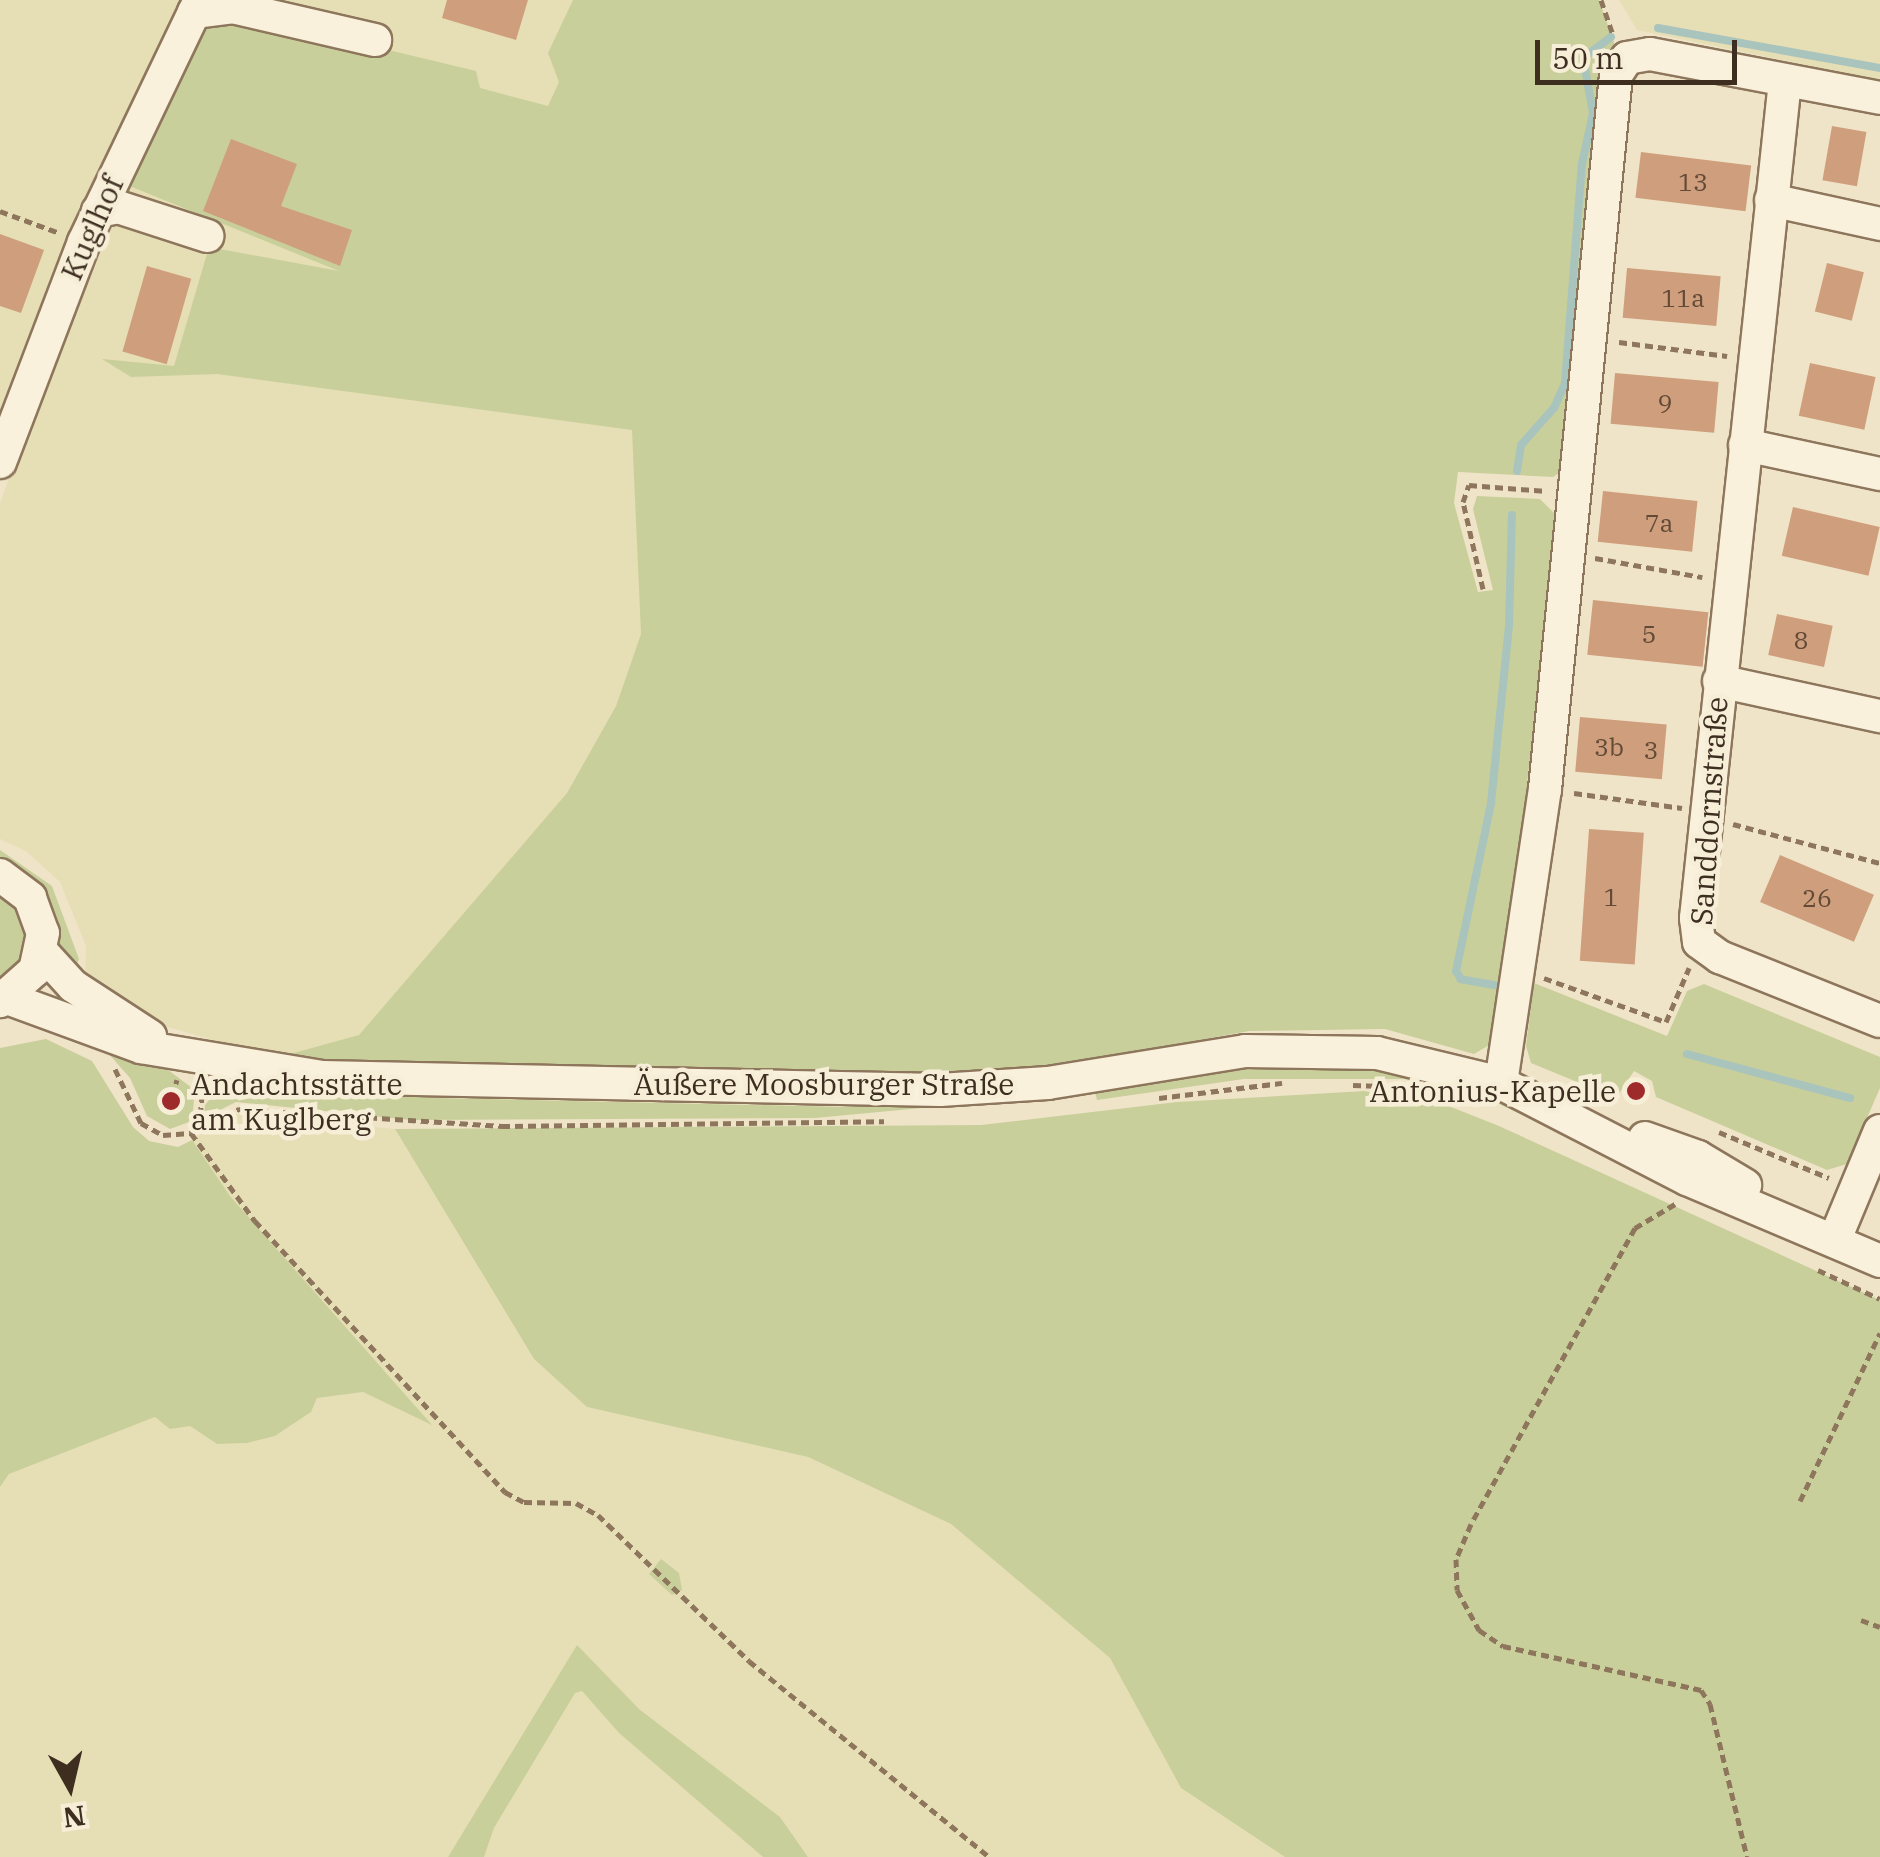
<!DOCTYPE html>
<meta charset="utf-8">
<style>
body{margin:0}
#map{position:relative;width:1880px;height:1857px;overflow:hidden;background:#f0e4c8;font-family:"IBM Plex Serif",serif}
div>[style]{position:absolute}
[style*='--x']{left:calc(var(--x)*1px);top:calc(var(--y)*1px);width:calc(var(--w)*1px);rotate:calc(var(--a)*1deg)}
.farmland>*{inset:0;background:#e6deb5}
.green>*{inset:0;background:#c9cf9b}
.stream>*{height:8px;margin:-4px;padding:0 4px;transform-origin:4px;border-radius:4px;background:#a9c4bc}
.building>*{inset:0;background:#cf9f7d;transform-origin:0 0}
.path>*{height:5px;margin-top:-2.5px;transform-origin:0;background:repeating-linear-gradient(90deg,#8d765c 0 8px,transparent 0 13px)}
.roads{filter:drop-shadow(2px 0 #8d765c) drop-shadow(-2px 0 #8d765c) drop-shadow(0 2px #8d765c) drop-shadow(0 -2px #8d765c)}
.minor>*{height:32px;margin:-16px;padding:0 16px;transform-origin:16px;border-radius:16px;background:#faf1dc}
.dots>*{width:28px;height:28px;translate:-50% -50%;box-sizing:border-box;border:5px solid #f7eed8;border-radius:50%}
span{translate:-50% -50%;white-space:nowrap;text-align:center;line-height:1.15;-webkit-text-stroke:9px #f7eed8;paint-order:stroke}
.number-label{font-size:25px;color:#624a37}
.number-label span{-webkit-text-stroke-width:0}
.street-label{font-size:30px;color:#3d2e20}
.poi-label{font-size:30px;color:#3d2e20}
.left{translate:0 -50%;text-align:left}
.right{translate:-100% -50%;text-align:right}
.north{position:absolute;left:20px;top:1737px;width:100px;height:100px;-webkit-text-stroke:8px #f7eed8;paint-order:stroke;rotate:172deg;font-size:28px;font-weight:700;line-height:40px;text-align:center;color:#3d2e20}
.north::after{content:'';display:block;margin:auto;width:35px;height:45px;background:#3d2e20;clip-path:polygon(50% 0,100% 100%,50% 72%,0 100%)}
.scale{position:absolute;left:1535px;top:40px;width:202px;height:45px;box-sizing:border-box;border:5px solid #3d2e20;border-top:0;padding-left:12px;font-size:30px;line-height:35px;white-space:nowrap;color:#3d2e20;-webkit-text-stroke:8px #f7eed8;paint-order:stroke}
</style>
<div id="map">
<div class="farmland">
<div style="clip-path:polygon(0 0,662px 0,641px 634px,616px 706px,567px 793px,359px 1035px,275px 1058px,140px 1019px,85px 983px,86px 946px,60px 882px,26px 851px,0 839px,0 503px,55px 355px,0 446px)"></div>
<div style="clip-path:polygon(1619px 0,1880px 0,1880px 80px,1637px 30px)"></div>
<div style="clip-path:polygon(232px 1114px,395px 1129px,534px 1359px,587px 1407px,808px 1457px,951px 1524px,1110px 1658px,1181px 1788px,1285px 1857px,808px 1857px,780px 1817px,639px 1709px,577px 1646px,448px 1857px,0 1857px,0 1487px,9px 1474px,155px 1417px,190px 1426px,217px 1444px,247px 1443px,275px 1436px,311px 1412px,317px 1398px,363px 1392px,430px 1423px,230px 1196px,192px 1140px)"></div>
<div style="clip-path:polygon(582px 1691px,619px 1733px,763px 1857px,484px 1857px,494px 1828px,575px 1692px)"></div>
</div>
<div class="green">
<div style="clip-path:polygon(573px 0,1599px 0,1616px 48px,1564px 470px,1553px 477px,1458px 472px,1454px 503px,1478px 592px,1493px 590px,1473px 509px,1477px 496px,1540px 499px,1559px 518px,1496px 1041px,1474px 1054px,1385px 1029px,1249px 1031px,1046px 1068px,942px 1073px,275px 1058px,359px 1035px,567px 793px,616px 706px,641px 634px,632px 430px,217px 374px,131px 377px,102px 359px,174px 366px,209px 247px,339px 271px,127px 185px,206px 16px,234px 13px,476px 71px,480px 88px,548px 106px,559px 82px,548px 53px)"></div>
<div style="clip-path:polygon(0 850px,52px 886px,79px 959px,73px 975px,63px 962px,44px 893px,34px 879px,0 861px)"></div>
<div style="clip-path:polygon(0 895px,22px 915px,29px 934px,28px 953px,0 990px)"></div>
<div style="clip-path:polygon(1534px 983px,1667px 1036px,1687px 991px,1704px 984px,1880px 1057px,1880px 1088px,1847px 1164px,1827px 1170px,1656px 1097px,1652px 1081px,1634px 1071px,1616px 1098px,1531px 1063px,1526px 1046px)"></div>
<div style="clip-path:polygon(46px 1039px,92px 1061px,133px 1127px,149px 1141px,178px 1147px,192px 1140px,230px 1196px,432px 1425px,363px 1392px,317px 1398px,311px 1412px,275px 1436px,247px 1443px,217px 1444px,190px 1426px,170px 1429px,155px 1417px,9px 1474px,0 1487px,0 1048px)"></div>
<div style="clip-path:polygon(100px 1044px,164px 1067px,195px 1090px,192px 1121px,170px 1129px,147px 1116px,130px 1078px)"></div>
<div style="clip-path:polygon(1266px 1065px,1400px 1068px,1516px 1104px,1674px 1187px,1493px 1101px,1404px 1079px,1244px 1079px,1097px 1100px,1095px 1092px)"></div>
<div style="clip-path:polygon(226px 1080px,438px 1098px,849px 1107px,1051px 1096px,815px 1118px,411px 1120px,236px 1102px,204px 1118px,205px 1105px)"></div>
<div style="clip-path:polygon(1364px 1091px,1446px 1105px,1499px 1126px,1880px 1300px,1880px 1857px,1285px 1857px,1181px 1788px,1110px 1658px,951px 1524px,808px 1457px,587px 1407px,534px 1359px,395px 1129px,981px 1125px,1177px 1102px)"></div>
<div style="clip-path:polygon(661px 1559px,679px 1573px,682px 1590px,672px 1595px,649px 1574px)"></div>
<div style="clip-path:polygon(577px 1645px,639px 1709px,780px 1817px,808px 1857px,763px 1857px,619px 1733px,582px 1691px,575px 1693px,494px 1828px,484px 1857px,448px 1857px)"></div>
</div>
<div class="stream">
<div style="--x:1658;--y:28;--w:226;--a:10.2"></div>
<div style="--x:1517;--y:471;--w:26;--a:-81"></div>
<div style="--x:1521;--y:445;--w:50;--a:-48.3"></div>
<div style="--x:1554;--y:408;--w:27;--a:-66"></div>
<div style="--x:1565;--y:383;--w:220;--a:-85.6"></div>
<div style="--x:1582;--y:164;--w:52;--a:-77.8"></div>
<div style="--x:1593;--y:113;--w:56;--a:-100.3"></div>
<div style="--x:1583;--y:58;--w:35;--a:-37"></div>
<div style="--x:1494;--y:985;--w:34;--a:-170"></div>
<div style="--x:1461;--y:979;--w:9;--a:-122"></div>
<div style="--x:1456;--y:971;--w:172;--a:-78.2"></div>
<div style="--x:1491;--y:803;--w:178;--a:-84.2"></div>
<div style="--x:1509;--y:626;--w:111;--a:-88.5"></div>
<div style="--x:1687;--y:1054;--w:169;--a:15.1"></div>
</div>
<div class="building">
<div style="clip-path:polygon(447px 0,528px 0,516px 40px,442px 18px)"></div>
<div style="left:1832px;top:126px;width:35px;height:55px;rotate:10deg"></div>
<div style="clip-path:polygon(231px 139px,297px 164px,281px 206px,352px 230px,340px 266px,203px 211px)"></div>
<div style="left:1641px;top:152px;width:111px;height:46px;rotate:7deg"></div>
<div style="clip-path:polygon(0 234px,44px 250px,21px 313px,0 306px)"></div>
<div style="left:1827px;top:263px;width:38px;height:50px;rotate:14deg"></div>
<div style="left:147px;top:266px;width:46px;height:89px;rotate:16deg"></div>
<div style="left:1627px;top:268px;width:94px;height:50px;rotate:5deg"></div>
<div style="left:1810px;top:363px;width:67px;height:54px;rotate:12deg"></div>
<div style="left:1615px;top:373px;width:104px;height:51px;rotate:5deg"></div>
<div style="left:1603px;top:491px;width:95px;height:51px;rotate:6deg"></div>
<div style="left:1793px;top:507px;width:89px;height:50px;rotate:13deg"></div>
<div style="left:1593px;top:600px;width:116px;height:55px;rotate:6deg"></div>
<div style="left:1777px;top:614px;width:57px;height:42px;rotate:12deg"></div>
<div style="left:1580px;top:717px;width:87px;height:55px;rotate:5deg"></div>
<div style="left:1589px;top:829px;width:55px;height:132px;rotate:4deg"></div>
<div style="left:1780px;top:855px;width:102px;height:51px;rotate:23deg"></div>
</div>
<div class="path">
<div style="--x:1601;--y:0;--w:36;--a:71"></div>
<div style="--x:0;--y:211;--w:61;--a:20.2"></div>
<div style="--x:1619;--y:342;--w:109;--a:7.4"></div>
<div style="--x:1595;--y:558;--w:109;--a:10.1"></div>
<div style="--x:1483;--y:589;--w:89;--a:-102.9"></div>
<div style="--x:1463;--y:502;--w:18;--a:-71"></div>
<div style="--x:1469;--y:485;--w:78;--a:4.4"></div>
<div style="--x:1574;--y:793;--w:109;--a:7.9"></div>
<div style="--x:1733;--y:824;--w:152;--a:14.9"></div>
<div style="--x:1544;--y:978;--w:130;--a:19.8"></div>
<div style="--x:1666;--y:1022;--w:59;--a:-66.9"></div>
<div style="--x:115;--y:1069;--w:60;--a:64.3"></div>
<div style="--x:141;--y:1123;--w:25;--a:29"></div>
<div style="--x:163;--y:1135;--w:27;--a:-4"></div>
<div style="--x:190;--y:1133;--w:55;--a:-26.1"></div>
<div style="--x:239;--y:1109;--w:264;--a:3.7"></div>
<div style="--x:502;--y:1126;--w:382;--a:-0.7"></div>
<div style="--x:1353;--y:1085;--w:29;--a:2"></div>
<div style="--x:172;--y:1096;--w:17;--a:-73"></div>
<div style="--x:1159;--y:1098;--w:124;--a:-7"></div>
<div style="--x:199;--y:1128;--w:43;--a:-84.7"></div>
<div style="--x:1719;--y:1132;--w:119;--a:22.7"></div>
<div style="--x:191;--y:1133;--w:109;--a:54"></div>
<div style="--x:255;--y:1221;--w:369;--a:47.3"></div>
<div style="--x:505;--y:1492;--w:21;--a:28"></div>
<div style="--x:524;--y:1502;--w:52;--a:1.1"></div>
<div style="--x:576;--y:1503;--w:25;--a:29"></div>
<div style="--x:598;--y:1515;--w:210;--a:44"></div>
<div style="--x:749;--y:1661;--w:310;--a:39.2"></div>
<div style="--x:1675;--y:1204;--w:47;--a:149"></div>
<div style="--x:1635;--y:1228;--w:338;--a:119"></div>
<div style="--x:1471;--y:1524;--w:38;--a:113"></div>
<div style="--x:1456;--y:1559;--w:31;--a:88"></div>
<div style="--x:1457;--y:1590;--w:46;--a:61.2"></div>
<div style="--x:1479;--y:1630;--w:29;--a:34"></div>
<div style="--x:1503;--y:1646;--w:203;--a:12.5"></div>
<div style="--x:1701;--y:1690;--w:17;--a:57"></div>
<div style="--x:1710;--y:1704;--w:157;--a:76.4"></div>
<div style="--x:1818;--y:1270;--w:68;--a:25.1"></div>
<div style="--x:1800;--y:1501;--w:186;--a:-64.5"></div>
<div style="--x:1861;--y:1620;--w:20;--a:20"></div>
</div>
<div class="roads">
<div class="minor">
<div style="--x:194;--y:12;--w:38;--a:-7"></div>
<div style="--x:232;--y:7;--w:147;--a:13"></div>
<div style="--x:1785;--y:81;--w:842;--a:96.07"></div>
<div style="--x:1696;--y:918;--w:24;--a:83"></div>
<div style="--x:1699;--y:942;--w:26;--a:36"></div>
<div style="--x:1720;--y:957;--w:172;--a:21.8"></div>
<div style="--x:1771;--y:200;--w:112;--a:12.4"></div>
<div style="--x:98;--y:211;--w:20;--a:-11"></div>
<div style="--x:118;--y:207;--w:94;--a:18"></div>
<div style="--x:1745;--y:445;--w:138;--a:12.1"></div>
<div style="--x:0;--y:462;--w:235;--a:-69.1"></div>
<div style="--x:84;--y:242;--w:268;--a:-64.4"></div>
<div style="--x:1719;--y:681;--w:165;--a:12.3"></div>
<div style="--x:0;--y:875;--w:38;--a:37"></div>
<div style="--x:30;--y:898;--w:37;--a:70"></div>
<div style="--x:43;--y:933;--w:38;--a:102"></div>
<div style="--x:35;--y:970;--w:47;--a:138.5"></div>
<div style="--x:42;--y:952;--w:46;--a:47.6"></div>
<div style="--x:73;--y:986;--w:92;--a:33"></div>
<div style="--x:7;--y:998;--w:143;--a:20.1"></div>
<div style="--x:141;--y:1047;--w:183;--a:9.4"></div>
<div style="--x:322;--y:1077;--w:618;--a:1.21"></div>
<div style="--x:940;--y:1090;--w:108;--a:-3.7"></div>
<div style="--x:1048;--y:1083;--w:200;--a:-9.2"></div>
<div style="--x:1245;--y:1051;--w:132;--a:0.9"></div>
<div style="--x:1377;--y:1053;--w:128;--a:13.6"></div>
<div style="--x:1501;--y:1083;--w:209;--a:27.3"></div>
<div style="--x:1687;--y:1179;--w:210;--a:23"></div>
<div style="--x:1501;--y:1083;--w:297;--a:-81.5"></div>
<div style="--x:1545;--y:789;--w:718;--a:-84.32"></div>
<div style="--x:1616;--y:75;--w:20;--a:-57"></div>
<div style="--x:1627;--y:58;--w:23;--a:-10"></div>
<div style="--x:1650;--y:54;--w:234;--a:10.8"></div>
<div style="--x:1645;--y:1138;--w:56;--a:19.7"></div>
<div style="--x:1698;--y:1157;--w:55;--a:30.8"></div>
<div style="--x:1835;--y:1239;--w:117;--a:-67.4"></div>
</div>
</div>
<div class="dots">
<div style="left:1636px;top:1091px;background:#9e2a2b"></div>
<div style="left:171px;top:1101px;background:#9e2a2b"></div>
</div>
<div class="number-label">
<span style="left:1693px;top:182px">13</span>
<span style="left:1683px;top:298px">11a</span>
<span style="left:1665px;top:403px">9</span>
<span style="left:1659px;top:523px">7a</span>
<span style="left:1649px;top:634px">5</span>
<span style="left:1801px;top:640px">8</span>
<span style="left:1609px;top:747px">3b</span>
<span style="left:1651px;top:750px">3</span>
<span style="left:1611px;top:897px">1</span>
<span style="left:1817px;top:898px">26</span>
</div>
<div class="street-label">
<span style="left:92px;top:228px;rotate:-66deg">Kuglhof</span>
<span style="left:1709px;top:811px;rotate:-86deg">Sanddornstraße</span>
<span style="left:824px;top:1084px">Äußere Moosburger Straße</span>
</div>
<div class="poi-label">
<span class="left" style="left:191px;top:1101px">Andachtsstätte<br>am Kuglberg</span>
<span class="right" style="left:1616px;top:1091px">Antonius-Kapelle</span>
</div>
<div class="north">N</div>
<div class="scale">50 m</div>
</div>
